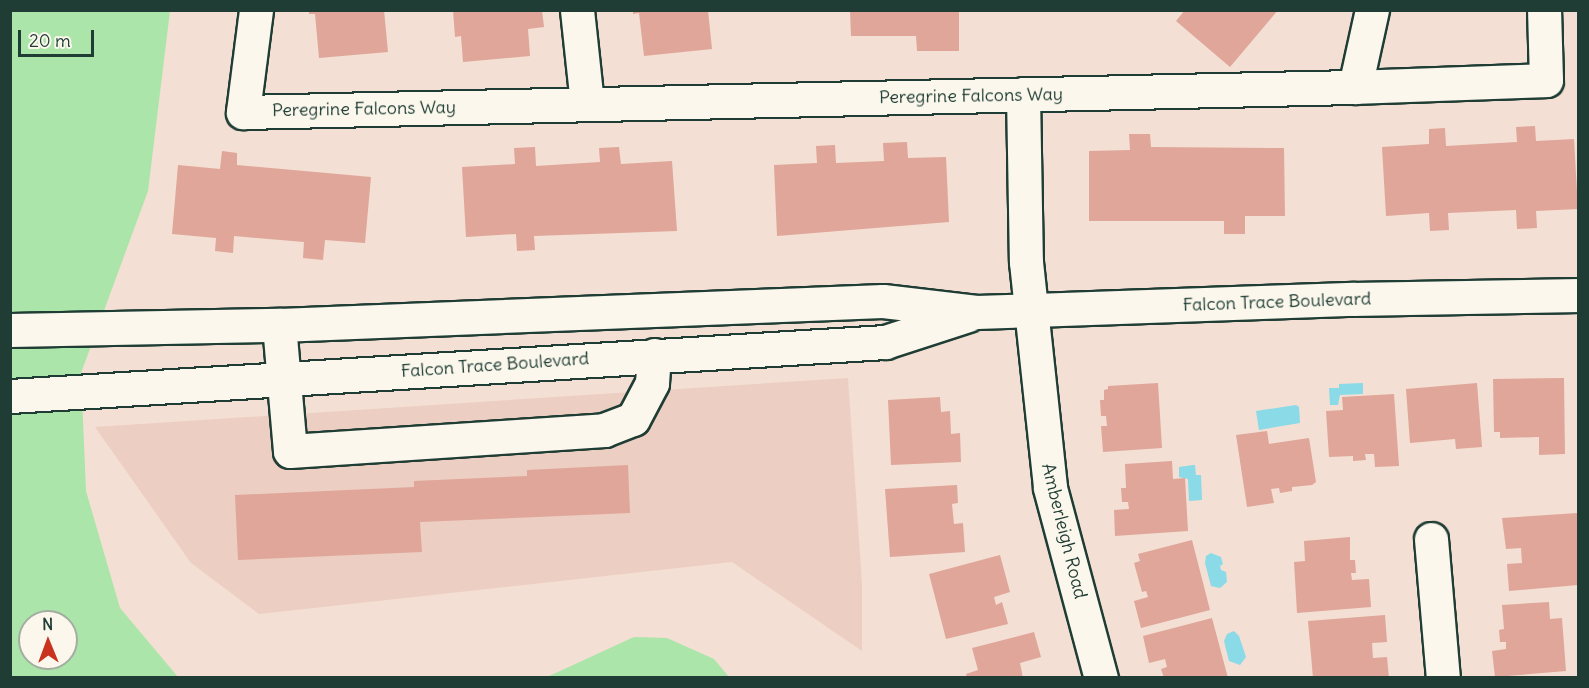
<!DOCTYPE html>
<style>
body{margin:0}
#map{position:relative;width:1589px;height:688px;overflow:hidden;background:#f3dfd3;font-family:Delius,sans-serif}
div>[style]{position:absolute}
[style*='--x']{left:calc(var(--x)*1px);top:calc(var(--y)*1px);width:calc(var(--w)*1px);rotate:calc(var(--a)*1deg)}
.built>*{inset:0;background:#edcec2}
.green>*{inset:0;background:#abe5a9}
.water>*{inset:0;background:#8adae7}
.building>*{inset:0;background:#dfa699}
.roads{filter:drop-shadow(2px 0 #1f3d34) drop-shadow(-2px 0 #1f3d34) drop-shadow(0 2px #1f3d34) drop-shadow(0 -2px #1f3d34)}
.minor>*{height:33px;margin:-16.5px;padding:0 16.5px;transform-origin:16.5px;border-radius:16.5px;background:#fbf7ec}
span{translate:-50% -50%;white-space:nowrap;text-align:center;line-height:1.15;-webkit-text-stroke:4.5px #fbf7ec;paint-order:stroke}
.street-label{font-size:18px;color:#1f3d34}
.frame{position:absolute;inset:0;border:12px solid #1f3d34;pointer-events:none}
.north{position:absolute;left:18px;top:610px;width:60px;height:60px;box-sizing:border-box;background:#fbf7ec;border:2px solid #a3ada2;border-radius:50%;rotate:359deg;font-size:16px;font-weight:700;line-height:24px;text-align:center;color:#1f3d34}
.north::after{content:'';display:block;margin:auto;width:21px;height:27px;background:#c8321e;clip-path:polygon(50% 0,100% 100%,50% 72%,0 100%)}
.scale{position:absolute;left:18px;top:30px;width:76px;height:27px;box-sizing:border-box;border:3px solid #1f3d34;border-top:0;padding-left:8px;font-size:18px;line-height:21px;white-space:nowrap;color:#1f3d34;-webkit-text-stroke:4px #fbf7ec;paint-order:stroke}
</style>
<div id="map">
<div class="built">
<div style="clip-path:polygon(848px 378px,862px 584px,862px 651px,732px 562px,259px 614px,191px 563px,95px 427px)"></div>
</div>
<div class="green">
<div style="clip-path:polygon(evenodd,10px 11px,170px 11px,148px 191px,81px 373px,86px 491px,120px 608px,178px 677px,11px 677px,10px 11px,30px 622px,66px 622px,66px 658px,30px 658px,30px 622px)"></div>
<div style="clip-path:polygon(634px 637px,667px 638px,714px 659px,729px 677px,547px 677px)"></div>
</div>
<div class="water">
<div style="clip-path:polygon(1363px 383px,1363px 394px,1340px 395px,1338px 405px,1330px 405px,1329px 388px,1339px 388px,1339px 384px)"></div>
<div style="clip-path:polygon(1296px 405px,1299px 407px,1300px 423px,1259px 430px,1256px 411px)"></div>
<div style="clip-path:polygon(1193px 465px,1195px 465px,1196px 475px,1201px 475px,1202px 500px,1189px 501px,1188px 479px,1179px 477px,1179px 467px)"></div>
<div style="clip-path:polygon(1211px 553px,1221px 557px,1223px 564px,1220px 566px,1221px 570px,1226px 572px,1227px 582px,1220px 588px,1211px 586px,1205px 563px,1206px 556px)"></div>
<div style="clip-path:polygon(1234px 631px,1239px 636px,1246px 657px,1240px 665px,1229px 661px,1224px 641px,1227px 634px)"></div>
</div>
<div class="building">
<div style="clip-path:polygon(309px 10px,384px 10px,388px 52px,319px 58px,315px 14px,309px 14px)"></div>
<div style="clip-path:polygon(453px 10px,542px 10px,544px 27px,528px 29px,530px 56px,463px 62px,461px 36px,455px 37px)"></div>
<div style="clip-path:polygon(633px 10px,708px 10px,712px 49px,644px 56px,639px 13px,633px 14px)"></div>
<div style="clip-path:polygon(850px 10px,959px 10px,959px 51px,917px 51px,916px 36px,851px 36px)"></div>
<div style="clip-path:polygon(1185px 10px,1278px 10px,1230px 67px,1176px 21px)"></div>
<div style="clip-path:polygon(1535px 126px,1536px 141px,1574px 139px,1578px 209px,1536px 211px,1537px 228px,1517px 229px,1516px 210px,1448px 213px,1449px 230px,1430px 231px,1429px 213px,1386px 216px,1382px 147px,1429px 144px,1429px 129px,1445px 128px,1446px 146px,1517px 142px,1516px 127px)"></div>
<div style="clip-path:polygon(1129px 134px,1150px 134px,1151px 147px,1284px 148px,1285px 216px,1245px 216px,1245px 234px,1224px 234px,1224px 221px,1089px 221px,1089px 151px,1130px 150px)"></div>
<div style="clip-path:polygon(907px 142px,908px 158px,946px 157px,949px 222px,777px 236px,774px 165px,817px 163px,816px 146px,835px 145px,836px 163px,884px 161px,883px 143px)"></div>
<div style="clip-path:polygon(535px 147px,536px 166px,600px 162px,599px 148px,619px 147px,621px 164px,672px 161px,677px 231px,534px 236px,535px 250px,517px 251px,516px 234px,466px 237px,462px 167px,515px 164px,514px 148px)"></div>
<div style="clip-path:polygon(222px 151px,237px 153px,237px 165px,371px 177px,365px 243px,325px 240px,323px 260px,303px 258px,304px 242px,234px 236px,233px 253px,215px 251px,216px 238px,172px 234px,178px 165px,220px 169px)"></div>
<div style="clip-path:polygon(1564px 378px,1565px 454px,1539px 455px,1539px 437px,1500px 438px,1500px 432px,1494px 432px,1493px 379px)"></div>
<div style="clip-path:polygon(1158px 383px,1162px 448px,1103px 452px,1101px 426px,1107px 426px,1106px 416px,1101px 416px,1100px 400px,1104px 400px,1104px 390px,1108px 389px,1108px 386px)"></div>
<div style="clip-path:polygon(1477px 383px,1482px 447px,1456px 449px,1455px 439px,1410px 443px,1406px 389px)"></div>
<div style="clip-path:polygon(1394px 394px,1399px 466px,1375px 467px,1374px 454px,1365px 454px,1366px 460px,1353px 461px,1353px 456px,1329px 457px,1326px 411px,1343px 410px,1342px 397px)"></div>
<div style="clip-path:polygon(940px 397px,941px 412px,950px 411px,951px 434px,960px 433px,961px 462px,891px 465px,888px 400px)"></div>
<div style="clip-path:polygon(1267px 431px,1269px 444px,1309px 438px,1316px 482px,1312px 485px,1292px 487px,1292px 491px,1280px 493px,1279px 488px,1271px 489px,1274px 503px,1247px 507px,1236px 435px)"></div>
<div style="clip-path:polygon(1172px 461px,1173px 479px,1185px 478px,1188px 531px,1115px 536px,1114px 510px,1129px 509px,1128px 502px,1122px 502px,1121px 488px,1126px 488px,1125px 464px)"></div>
<div style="clip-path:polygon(628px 465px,630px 513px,420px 522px,422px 552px,238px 560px,235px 495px,414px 487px,414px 481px,527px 476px,527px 470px)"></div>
<div style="clip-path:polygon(957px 485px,958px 503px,952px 504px,954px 524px,963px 523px,965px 552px,890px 557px,885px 489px)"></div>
<div style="clip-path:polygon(1578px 513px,1578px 585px,1509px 591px,1507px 564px,1522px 563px,1521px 548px,1506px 549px,1502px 518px)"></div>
<div style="clip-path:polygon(1350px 537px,1350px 560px,1355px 560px,1356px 573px,1351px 573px,1352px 580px,1369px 579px,1371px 607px,1297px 613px,1294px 562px,1305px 561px,1304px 541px)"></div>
<div style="clip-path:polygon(1192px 540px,1210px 610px,1141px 628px,1134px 601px,1148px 597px,1146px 591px,1142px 592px,1134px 563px,1140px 561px,1138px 554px)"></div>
<div style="clip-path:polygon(1000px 555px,1010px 592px,994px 597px,996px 605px,1002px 602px,1008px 624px,946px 639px,929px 574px)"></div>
<div style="clip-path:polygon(1549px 602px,1550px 619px,1562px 618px,1566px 671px,1495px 677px,1492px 651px,1506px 649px,1506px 642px,1500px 642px,1499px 630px,1504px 629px,1502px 605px)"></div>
<div style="clip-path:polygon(1385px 615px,1387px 642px,1372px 643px,1373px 658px,1387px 657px,1389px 678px,1313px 678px,1308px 621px)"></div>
<div style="clip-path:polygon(1212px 618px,1228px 678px,1164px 678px,1161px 669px,1167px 667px,1165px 659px,1149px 663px,1143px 636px)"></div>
<div style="clip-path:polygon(1034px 632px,1041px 657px,1020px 663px,1023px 678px,967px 678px,966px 674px,978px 670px,972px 648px)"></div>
</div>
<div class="roads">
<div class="minor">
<div style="--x:256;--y:10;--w:103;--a:97.3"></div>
<div style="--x:243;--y:112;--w:1112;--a:-1.29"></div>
<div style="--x:1355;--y:87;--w:191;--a:-2.1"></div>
<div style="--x:1546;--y:80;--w:70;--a:-91.6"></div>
<div style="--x:577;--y:10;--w:94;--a:83.9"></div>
<div style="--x:1355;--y:87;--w:79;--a:-77.6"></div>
<div style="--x:1023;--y:94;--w:168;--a:89"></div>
<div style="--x:1026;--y:262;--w:227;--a:83.9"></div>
<div style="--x:1050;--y:488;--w:197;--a:75"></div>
<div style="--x:279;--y:325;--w:126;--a:85"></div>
<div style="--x:290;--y:451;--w:315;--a:-3.8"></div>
<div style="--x:604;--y:430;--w:31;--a:-21"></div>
<div style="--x:633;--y:419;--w:41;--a:-62.2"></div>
<div style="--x:652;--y:383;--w:28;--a:-86"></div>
<div style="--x:10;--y:330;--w:269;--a:-1.1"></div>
<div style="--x:279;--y:325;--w:604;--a:-2.28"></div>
<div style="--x:883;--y:301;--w:94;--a:6.7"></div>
<div style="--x:976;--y:312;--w:378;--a:-2"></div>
<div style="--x:1354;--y:299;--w:224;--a:-1"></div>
<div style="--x:10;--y:396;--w:877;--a:-3.53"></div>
<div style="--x:885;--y:342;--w:87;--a:-18"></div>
<div style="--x:1431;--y:539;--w:140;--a:85.1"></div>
</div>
</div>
<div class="street-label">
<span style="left:971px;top:96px;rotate:-1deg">Peregrine Falcons Way</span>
<span style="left:364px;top:109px;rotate:-1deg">Peregrine Falcons Way</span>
<span style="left:1277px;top:302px;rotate:-2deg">Falcon Trace Boulevard</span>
<span style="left:495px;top:365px;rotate:-4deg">Falcon Trace Boulevard</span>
<span style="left:1064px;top:531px;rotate:76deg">Amberleigh Road</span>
</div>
<div class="frame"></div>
<div class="north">N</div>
<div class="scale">20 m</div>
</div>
